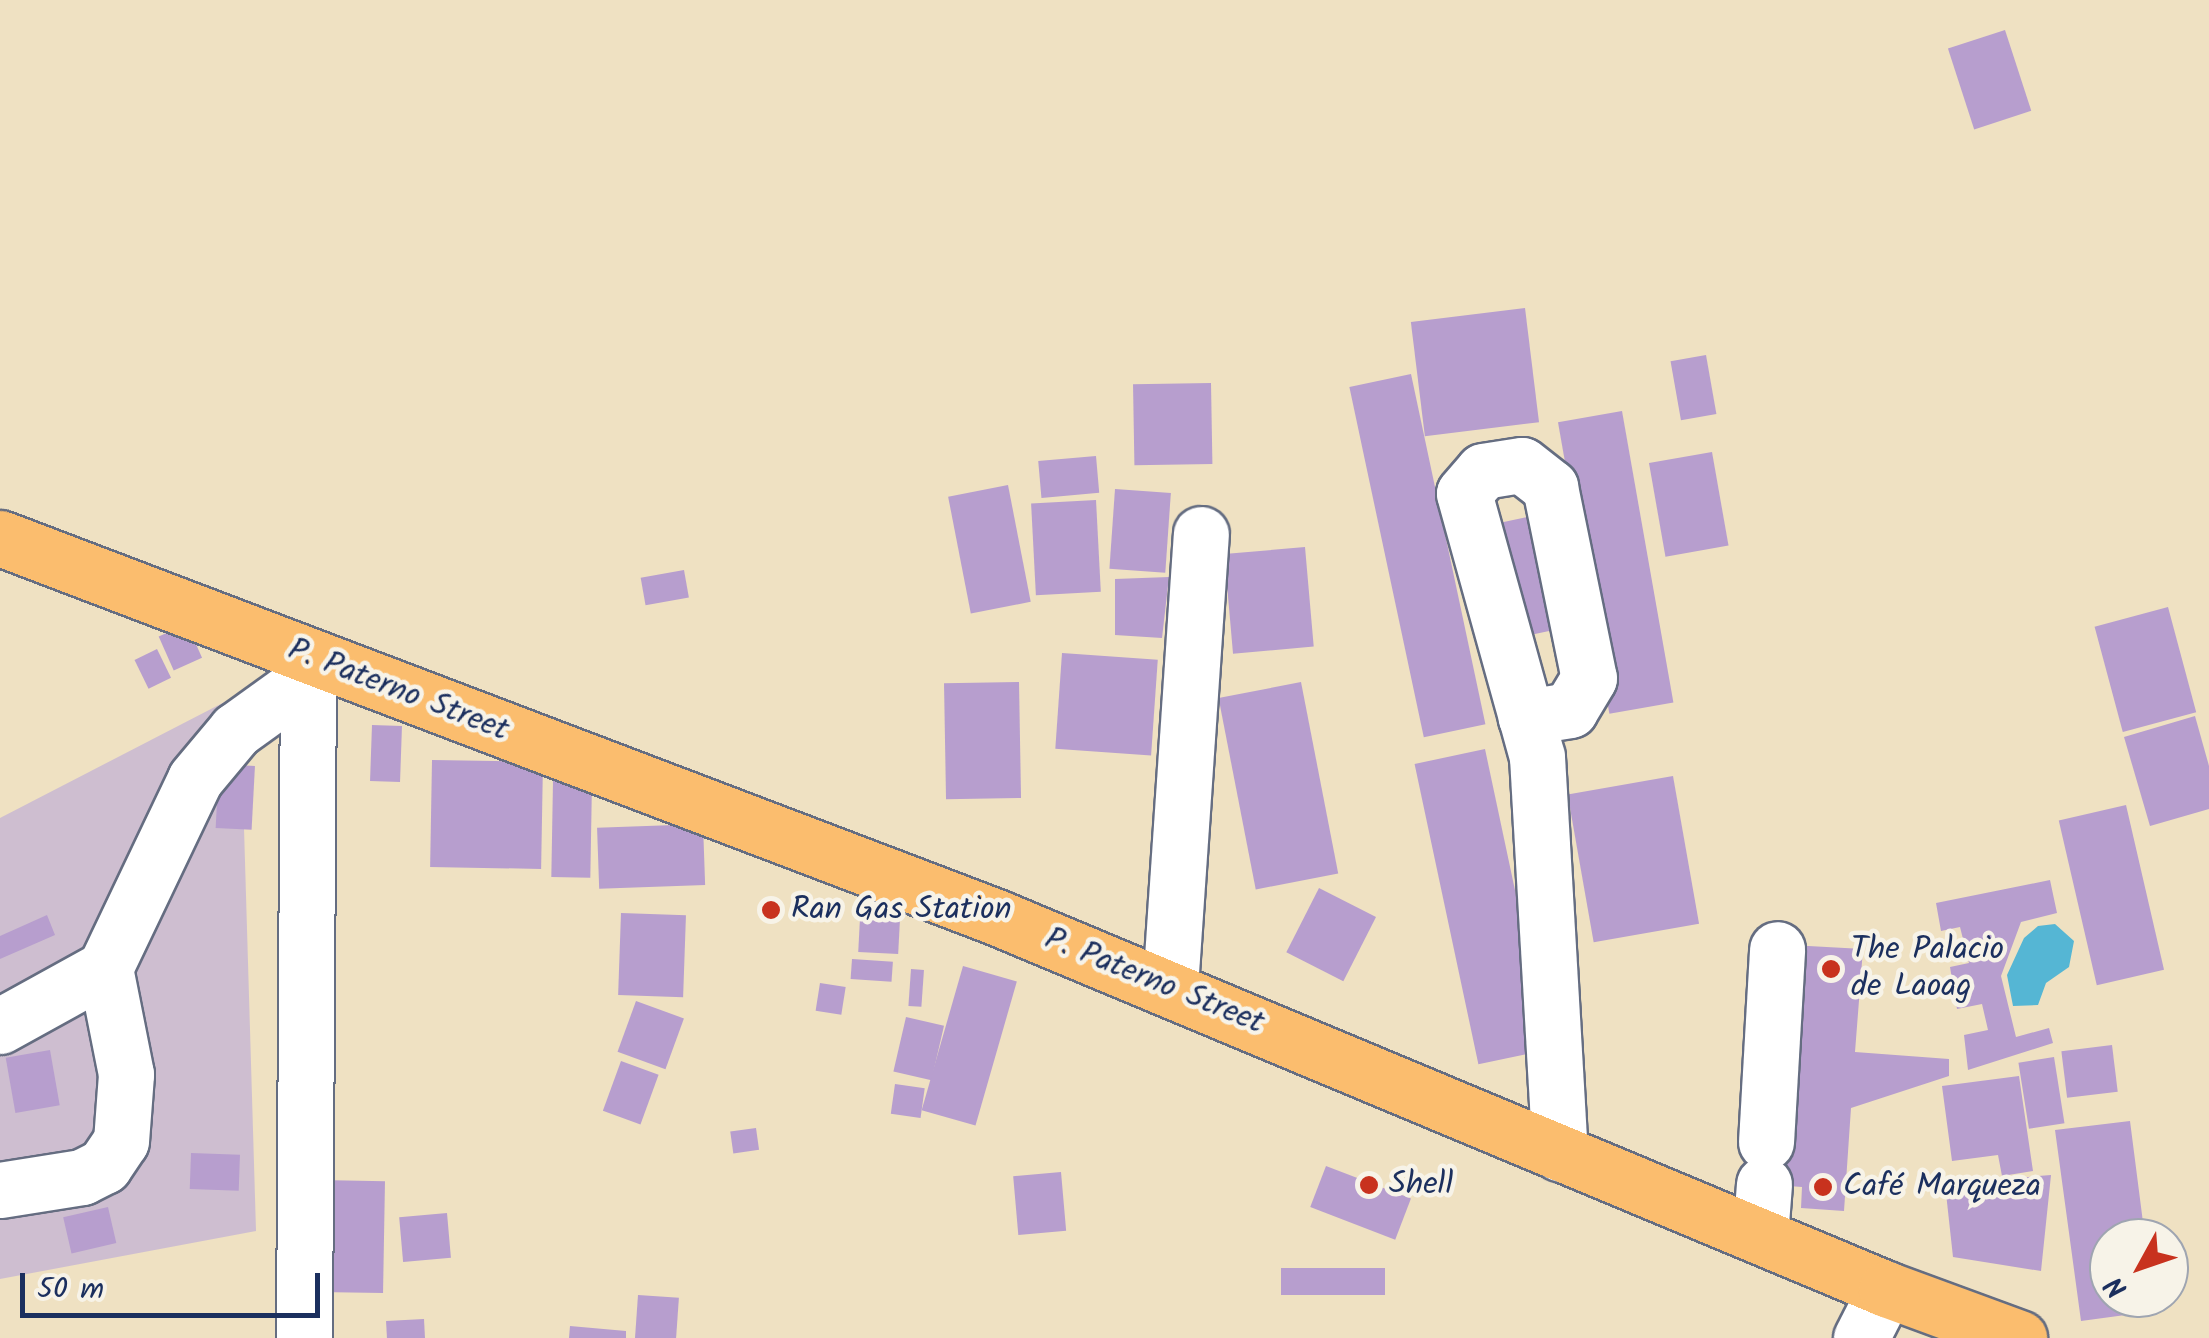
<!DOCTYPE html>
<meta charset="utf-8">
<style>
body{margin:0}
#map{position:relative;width:2209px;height:1338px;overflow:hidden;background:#efe1c2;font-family:Kalam,sans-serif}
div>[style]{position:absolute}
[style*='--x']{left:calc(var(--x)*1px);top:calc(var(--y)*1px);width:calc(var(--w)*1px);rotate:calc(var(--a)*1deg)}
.industrial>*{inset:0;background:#cebed0}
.water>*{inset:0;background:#55b6d4}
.building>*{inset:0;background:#b79ece;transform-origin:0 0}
.roads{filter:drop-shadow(2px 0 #656d81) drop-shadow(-2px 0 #656d81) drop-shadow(0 2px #656d81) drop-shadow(0 -2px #656d81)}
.minor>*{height:55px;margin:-27.5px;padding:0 27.5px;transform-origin:27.5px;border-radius:27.5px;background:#fff}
.major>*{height:55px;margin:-27.5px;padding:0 27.5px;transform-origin:27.5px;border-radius:27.5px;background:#fbbd6e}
.dots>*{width:28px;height:28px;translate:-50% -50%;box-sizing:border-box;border:5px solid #f7f3e8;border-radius:50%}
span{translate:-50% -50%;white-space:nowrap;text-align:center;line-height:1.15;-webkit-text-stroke:9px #f7f3e8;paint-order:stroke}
.street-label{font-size:32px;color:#1b2f5e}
.poi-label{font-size:32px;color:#1b2f5e}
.left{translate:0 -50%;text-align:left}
.north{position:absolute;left:2089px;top:1218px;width:100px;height:100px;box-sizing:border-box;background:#f7f3e8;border:2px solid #9fa5b1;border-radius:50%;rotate:230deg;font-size:28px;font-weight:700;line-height:40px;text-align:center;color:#1b2f5e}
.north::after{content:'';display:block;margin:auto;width:35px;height:45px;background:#c8321e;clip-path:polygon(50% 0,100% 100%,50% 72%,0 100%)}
.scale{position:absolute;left:20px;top:1273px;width:300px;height:45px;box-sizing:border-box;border:5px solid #1b2f5e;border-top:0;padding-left:12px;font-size:30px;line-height:35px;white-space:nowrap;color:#1b2f5e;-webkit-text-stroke:8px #f7f3e8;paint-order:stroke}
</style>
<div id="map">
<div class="industrial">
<div style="clip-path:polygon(240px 694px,256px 1231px,0 1279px,0 818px)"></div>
</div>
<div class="water">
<div style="clip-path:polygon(2055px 924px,2074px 941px,2069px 967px,2046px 983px,2038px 1005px,2013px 1006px,2007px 975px,2024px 938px,2038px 926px)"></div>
</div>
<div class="building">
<div style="left:2005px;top:30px;width:85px;height:60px;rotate:72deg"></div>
<div style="left:1525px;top:308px;width:115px;height:115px;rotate:83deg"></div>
<div style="left:1706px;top:355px;width:60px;height:36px;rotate:80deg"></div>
<div style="left:1411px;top:374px;width:358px;height:63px;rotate:78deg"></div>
<div style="left:1211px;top:383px;width:81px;height:78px;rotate:89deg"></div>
<div style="left:1622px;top:411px;width:296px;height:65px;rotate:80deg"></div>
<div style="left:1712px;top:452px;width:95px;height:64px;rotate:80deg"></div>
<div style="left:1096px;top:456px;width:37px;height:58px;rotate:85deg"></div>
<div style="left:1008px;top:485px;width:119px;height:61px;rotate:79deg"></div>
<div style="left:1115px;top:489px;width:56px;height:80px;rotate:4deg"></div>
<div style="left:1096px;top:500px;width:92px;height:65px;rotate:87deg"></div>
<div style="left:1551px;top:512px;width:116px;height:52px;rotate:78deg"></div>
<div style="left:1305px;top:547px;width:100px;height:81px;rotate:85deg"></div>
<div style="left:684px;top:570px;width:28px;height:44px;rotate:80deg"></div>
<div style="clip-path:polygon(1169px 577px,1162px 638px,1115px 635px,1115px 579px)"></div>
<div style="left:2168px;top:607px;width:109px;height:76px;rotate:75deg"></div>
<div style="left:187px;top:624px;width:37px;height:31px;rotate:66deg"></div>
<div style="left:157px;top:649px;width:32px;height:25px;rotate:64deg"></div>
<div style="left:1062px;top:653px;width:96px;height:96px;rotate:4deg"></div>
<div style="left:1019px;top:682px;width:116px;height:75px;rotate:89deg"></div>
<div style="left:1301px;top:682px;width:195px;height:84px;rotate:79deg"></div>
<div style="clip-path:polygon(2195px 716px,2209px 766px,2209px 809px,2150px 826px,2124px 737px)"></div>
<div style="left:372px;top:725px;width:30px;height:56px;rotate:2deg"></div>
<div style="left:1485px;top:749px;width:307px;height:72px;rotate:78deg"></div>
<div style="left:432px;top:760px;width:111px;height:107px;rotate:1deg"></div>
<div style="left:219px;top:764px;width:36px;height:64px;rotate:3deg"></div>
<div style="left:1673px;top:776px;width:150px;height:107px;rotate:80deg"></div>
<div style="left:553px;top:781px;width:39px;height:96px;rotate:1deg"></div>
<div style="left:2126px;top:805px;width:169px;height:69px;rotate:77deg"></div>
<div style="left:703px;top:824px;width:61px;height:106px;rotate:88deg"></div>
<div style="clip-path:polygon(2050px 880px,2057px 913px,2021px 922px,2001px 976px,2016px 1037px,2049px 1028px,2053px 1043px,1968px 1070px,1964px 1035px,1988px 1030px,1982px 1004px,1957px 1009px,1950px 967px,1969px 963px,1960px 927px,1941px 931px,1936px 903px)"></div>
<div style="left:1319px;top:888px;width:64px;height:72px;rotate:27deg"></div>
<div style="left:861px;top:899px;width:40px;height:53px;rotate:3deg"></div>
<div style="left:621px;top:913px;width:65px;height:82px;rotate:2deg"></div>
<div style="clip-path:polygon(47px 915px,55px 935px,0 959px,0 936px)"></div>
<div style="clip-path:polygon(1790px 945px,1863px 949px,1855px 1052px,1949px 1059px,1949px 1076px,1851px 1108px,1844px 1211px,1801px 1208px,1802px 1187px,1743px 1183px,1746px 1140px)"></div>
<div style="left:852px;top:959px;width:41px;height:20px;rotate:4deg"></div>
<div style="left:963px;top:966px;width:56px;height:150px;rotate:16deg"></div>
<div style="left:911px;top:969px;width:13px;height:37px;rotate:4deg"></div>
<div style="left:820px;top:983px;width:26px;height:28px;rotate:9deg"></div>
<div style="left:636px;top:1001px;width:51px;height:54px;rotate:20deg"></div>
<div style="left:906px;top:1017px;width:39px;height:56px;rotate:13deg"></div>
<div style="left:2112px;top:1045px;width:47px;height:51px;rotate:83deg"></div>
<div style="left:50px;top:1050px;width:56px;height:45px;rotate:80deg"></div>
<div style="left:2054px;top:1057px;width:67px;height:36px;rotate:81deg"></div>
<div style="left:621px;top:1061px;width:40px;height:53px;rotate:20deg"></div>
<div style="clip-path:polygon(2019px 1076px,2033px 1171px,2002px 1176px,1998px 1155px,1952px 1161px,1942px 1086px)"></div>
<div style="left:895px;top:1084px;width:30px;height:30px;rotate:8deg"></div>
<div style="clip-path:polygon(2130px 1121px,2145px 1238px,2109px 1238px,2109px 1298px,2153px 1298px,2155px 1311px,2081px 1321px,2055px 1130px)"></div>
<div style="left:756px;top:1128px;width:22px;height:26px;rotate:82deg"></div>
<div style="left:191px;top:1153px;width:49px;height:36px;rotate:2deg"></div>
<div style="left:1326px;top:1166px;width:91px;height:44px;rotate:21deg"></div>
<div style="left:1061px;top:1172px;width:59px;height:48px;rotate:85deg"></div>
<div style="clip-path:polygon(2051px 1175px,2041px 1271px,1953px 1257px,1945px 1184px)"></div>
<div style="left:320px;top:1180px;width:65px;height:112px;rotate:1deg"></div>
<div style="left:108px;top:1207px;width:37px;height:46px;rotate:77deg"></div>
<div style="left:447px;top:1213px;width:45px;height:48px;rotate:85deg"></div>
<div style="left:1281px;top:1268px;width:104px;height:27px"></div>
<div style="left:638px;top:1295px;width:41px;height:43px;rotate:4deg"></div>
<div style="left:424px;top:1319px;width:19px;height:38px;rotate:87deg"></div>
<div style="clip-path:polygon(570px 1326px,626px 1331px,626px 1338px,569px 1338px)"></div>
</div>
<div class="roads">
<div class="minor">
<div style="--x:1522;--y:465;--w:36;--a:38"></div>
<div style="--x:1550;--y:487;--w:195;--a:78.5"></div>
<div style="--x:1589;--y:678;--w:37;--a:121"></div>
<div style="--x:1570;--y:710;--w:45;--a:171"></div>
<div style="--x:1526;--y:717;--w:232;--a:-105.5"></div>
<div style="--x:1464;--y:493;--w:29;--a:-49"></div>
<div style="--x:1483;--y:471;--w:39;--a:-9"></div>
<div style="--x:1526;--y:717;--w:41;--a:74.6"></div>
<div style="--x:1537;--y:757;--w:397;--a:86.7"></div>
<div style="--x:1170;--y:987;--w:454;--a:-86.1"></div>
<div style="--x:0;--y:1026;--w:120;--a:-28.9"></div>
<div style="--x:105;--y:968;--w:209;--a:-64.5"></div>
<div style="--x:195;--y:779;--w:64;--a:-50.1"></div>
<div style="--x:236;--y:730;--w:87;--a:-35.7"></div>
<div style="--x:1766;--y:1142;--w:193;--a:-86.7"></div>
<div style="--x:0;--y:1190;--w:83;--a:-9"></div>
<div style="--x:82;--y:1177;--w:25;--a:-27"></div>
<div style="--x:104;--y:1166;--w:30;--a:-56"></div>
<div style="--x:121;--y:1141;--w:67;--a:-85.7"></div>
<div style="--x:126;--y:1074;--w:108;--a:-101.2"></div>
<div style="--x:1760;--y:1236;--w:52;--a:-85.6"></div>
<div style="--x:304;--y:1338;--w:681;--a:-89.66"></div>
<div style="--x:1861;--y:1338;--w:55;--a:-63"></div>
</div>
<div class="major">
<div style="--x:0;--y:538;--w:1066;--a:20.83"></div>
<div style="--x:996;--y:917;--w:965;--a:22.68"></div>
<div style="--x:1886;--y:1289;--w:142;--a:20.2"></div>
</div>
</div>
<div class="dots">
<div style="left:771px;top:910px;background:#c8321e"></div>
<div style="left:1831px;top:969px;background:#c8321e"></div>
<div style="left:1369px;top:1185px;background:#c8321e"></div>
<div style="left:1823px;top:1187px;background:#c8321e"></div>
</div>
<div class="street-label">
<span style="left:398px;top:691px;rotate:21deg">P. Paterno Street</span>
<span style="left:1154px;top:982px;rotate:22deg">P. Paterno Street</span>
</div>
<div class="poi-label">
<span class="left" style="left:791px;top:910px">Ran Gas Station</span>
<span class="left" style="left:1851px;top:969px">The Palacio<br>de Laoag</span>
<span class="left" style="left:1389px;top:1185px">Shell</span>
<span class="left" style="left:1843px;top:1187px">Café Marqueza</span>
</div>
<div class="north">N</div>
<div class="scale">50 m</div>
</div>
